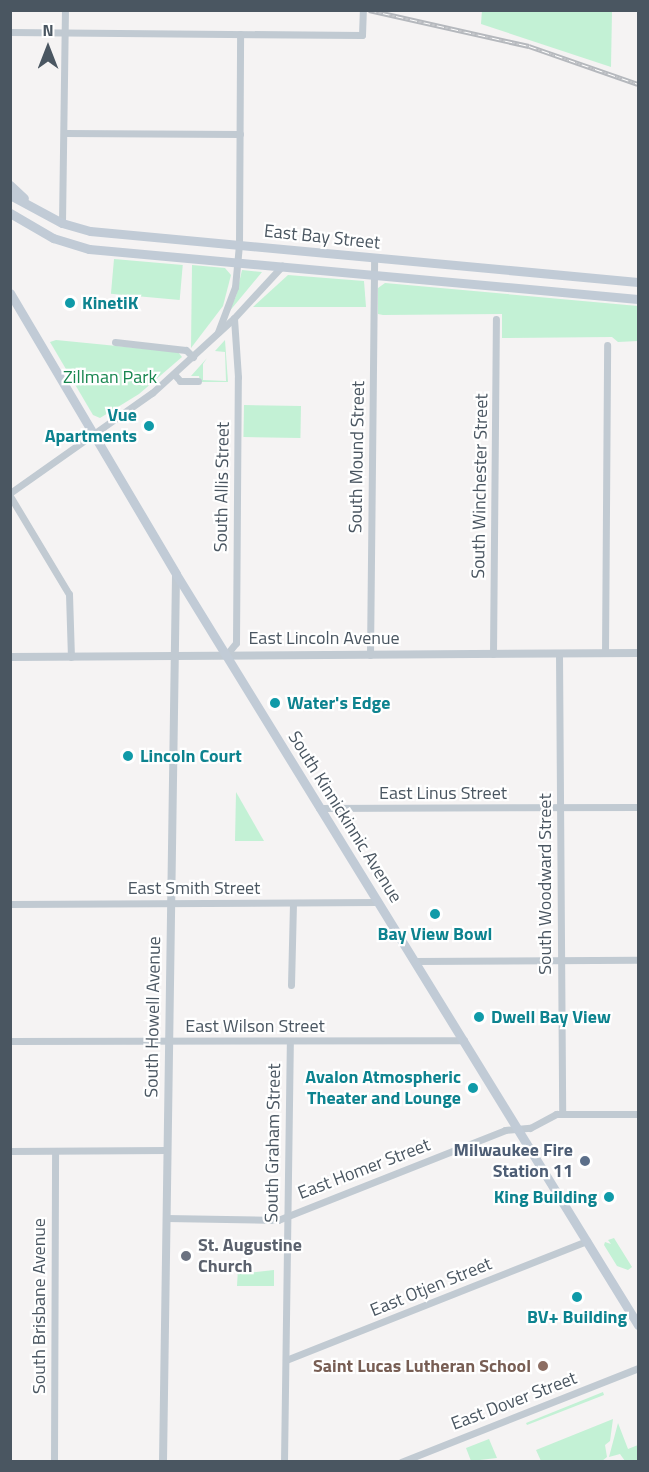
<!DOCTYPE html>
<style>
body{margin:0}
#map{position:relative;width:649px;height:1472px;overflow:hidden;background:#f5f3f3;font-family:"Titillium Web",sans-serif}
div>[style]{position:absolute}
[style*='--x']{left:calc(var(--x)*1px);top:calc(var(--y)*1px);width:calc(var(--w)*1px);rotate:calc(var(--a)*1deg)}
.green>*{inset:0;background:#c3f1d5;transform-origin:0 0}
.minor>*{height:7px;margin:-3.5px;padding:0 3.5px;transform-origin:3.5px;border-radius:3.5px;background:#c1cad2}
.tertiary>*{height:8px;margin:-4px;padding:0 4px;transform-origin:4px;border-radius:4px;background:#c1cad2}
.secondary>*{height:9px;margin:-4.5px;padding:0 4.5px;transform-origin:4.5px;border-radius:4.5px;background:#c1cbd6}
.rail>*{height:4.5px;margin-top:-2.25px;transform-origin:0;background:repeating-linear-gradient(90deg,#fff 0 7px,#b5b8bd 0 14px);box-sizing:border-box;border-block:2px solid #b5b8bd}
.dots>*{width:16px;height:16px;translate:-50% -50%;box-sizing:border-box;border:3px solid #fff;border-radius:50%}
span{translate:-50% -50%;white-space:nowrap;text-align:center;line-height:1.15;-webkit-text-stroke:4.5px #fff;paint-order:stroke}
.street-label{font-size:18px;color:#4a5661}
.culture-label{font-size:18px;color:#0d838f;font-weight:700}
.left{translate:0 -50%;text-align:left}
.right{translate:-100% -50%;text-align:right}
.park-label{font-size:18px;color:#17864f}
.service-label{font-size:18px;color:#4e5e75;font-weight:700}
.worship-label{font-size:18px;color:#5b616d;font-weight:700}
.education-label{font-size:18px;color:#785e54;font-weight:700}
.frame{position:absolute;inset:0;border:12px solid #4a5661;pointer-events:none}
.north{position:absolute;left:18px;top:18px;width:60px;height:60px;-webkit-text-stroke:4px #fff;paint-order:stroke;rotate:0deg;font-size:16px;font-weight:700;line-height:24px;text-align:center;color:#4a5661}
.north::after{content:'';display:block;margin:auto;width:21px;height:27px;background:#4a5661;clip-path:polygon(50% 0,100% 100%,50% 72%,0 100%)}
</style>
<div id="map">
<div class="green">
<div style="clip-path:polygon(482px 10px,612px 11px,611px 67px,481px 24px)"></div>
<div style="left:114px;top:259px;width:69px;height:35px;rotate:5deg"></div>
<div style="clip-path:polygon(192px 265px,225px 268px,231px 275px,223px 306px,191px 348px)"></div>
<div style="clip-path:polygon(242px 270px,262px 272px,228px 313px,236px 296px)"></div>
<div style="clip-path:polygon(288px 275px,364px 281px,366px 307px,253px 307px)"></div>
<div style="clip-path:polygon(385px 283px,638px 306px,638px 341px,618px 342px,612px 337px,502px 338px,502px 314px,383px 315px,378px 314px,378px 288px)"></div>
<div style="clip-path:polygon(56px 340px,178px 352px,182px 357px,139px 394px,100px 418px,93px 415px,50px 342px)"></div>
<div style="clip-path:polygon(225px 340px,228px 382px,200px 382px,199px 376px,191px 376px,207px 358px,203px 364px,203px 380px,226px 381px,225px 352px,215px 351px)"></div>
<div style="left:244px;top:405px;width:57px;height:32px;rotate:1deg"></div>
<div style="clip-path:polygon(236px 792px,264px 841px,235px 841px)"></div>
<div style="clip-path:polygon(614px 1238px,632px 1267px,628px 1270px,617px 1266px,604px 1245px,605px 1242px,611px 1244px,608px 1240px)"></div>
<div style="clip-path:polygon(238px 1268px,247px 1273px,274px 1270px,274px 1286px,237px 1286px)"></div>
<div style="clip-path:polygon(603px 1392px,604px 1395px,527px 1425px,526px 1423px)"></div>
<div style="clip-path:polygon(613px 1419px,610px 1441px,605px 1445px,607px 1457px,602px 1461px,541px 1461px,536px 1450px)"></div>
<div style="clip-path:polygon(618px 1423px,628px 1449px,638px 1445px,638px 1461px,625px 1461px,620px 1454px,609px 1457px)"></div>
<div style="clip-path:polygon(489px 1439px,497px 1458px,471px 1461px,466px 1448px)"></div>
</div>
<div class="minor">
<div style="--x:10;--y:32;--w:352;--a:0.5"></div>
<div style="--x:362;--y:35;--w:25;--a:-88"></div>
<div style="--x:64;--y:133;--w:176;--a:0.3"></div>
<div style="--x:62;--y:223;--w:213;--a:-89.2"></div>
<div style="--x:218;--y:332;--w:48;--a:-69.3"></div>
<div style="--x:235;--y:287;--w:42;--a:-84.6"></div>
<div style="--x:239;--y:245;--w:211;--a:-89.7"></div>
<div style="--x:115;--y:342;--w:71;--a:6.4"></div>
<div style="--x:186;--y:350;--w:10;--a:45"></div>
<div style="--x:174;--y:374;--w:9;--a:49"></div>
<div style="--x:180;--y:381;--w:18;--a:0"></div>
<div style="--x:10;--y:493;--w:174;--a:-35.2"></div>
<div style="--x:152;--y:393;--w:111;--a:-42.4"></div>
<div style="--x:234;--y:318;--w:71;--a:-47.3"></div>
<div style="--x:10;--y:496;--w:114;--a:59"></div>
<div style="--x:69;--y:594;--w:63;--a:88.2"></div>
<div style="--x:605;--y:653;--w:308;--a:-89.6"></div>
<div style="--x:227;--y:654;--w:14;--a:-51"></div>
<div style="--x:236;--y:643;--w:266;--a:-89.6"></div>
<div style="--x:238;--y:377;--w:59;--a:-93.9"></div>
<div style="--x:493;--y:654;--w:335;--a:-89.5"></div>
<div style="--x:559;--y:654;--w:460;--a:89.6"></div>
<div style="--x:370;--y:655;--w:396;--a:-89.4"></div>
<div style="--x:319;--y:808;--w:319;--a:-0.2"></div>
<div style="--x:10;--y:904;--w:367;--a:-0.3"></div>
<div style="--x:415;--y:961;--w:223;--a:-0.3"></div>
<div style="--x:291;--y:985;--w:82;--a:-88.6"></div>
<div style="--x:10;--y:1041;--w:454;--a:-0.1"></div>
<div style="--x:10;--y:1151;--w:157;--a:-0.4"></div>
<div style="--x:166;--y:1218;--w:112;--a:1"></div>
<div style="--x:278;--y:1220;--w:244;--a:-21.6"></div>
<div style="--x:505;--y:1130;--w:25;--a:-5"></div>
<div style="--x:530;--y:1128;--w:30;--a:-28"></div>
<div style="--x:556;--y:1114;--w:82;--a:0"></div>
<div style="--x:286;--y:1360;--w:324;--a:-21.6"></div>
<div style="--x:54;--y:1462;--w:311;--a:-89.8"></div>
<div style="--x:284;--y:1462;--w:421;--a:-89.2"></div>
<div style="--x:401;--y:1462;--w:255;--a:-21.6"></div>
</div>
<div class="tertiary">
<div style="--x:10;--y:657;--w:628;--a:-0.36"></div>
<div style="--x:163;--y:1462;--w:888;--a:-89.16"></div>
</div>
<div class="secondary">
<div style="--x:10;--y:185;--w:19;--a:43"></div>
<div style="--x:10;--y:195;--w:59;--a:28.3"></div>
<div style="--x:62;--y:223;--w:29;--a:16"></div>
<div style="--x:90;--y:231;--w:550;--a:5.32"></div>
<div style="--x:10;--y:213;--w:50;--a:30.2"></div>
<div style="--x:53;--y:238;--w:38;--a:17"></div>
<div style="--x:89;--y:249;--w:551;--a:5.2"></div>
<div style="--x:10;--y:293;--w:326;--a:59.4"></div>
<div style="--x:176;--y:574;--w:882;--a:58.4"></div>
</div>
<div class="rail">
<div style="--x:369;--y:10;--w:164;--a:12.7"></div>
<div style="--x:529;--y:46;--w:115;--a:19.2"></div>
</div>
<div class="dots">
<div style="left:70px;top:303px;background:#0f9aa8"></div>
<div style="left:149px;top:426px;background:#0f9aa8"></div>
<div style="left:275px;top:703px;background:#0f9aa8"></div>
<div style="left:128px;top:756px;background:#0f9aa8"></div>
<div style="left:435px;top:914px;background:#0f9aa8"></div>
<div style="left:479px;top:1017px;background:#0f9aa8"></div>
<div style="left:473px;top:1088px;background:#0f9aa8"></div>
<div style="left:585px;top:1161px;background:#5c6f8a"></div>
<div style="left:609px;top:1197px;background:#0f9aa8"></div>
<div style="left:186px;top:1256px;background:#6b7280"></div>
<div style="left:577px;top:1297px;background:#0f9aa8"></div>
<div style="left:543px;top:1366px;background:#8d6e63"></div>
</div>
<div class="street-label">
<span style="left:322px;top:237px;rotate:6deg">East Bay Street</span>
<span style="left:357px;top:457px;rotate:-89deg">South Mound Street</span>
<span style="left:480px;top:486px;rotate:-89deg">South Winchester Street</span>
<span style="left:222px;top:487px;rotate:-89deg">South Allis Street</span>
<span style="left:324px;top:638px">East Lincoln Avenue</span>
<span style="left:443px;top:793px">East Linus Street</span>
<span style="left:345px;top:817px;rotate:58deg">South Kinnickinnic Avenue</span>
<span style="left:545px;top:884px;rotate:-90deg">South Woodward Street</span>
<span style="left:194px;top:888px">East Smith Street</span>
<span style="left:153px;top:1017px;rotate:-89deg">South Howell Avenue</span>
<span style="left:255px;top:1026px">East Wilson Street</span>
<span style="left:273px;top:1143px;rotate:-89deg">South Graham Street</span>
<span style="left:364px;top:1169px;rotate:-21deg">East Homer Street</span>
<span style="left:431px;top:1287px;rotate:-22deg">East Otjen Street</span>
<span style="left:39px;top:1306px;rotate:-90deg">South Brisbane Avenue</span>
<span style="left:514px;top:1401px;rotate:-21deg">East Dover Street</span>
</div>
<div class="culture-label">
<span class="left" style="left:82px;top:303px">KinetiK</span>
<span class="right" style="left:137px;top:426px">Vue<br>Apartments</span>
<span class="left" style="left:287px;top:703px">Water's Edge</span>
<span class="left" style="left:140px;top:756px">Lincoln Court</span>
<span style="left:435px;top:934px">Bay View Bowl</span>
<span class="left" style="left:491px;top:1017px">Dwell Bay View</span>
<span class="right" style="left:461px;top:1088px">Avalon Atmospheric<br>Theater and Lounge</span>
<span class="right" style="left:597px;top:1197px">King Building</span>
<span style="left:577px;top:1317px">BV+ Building</span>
</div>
<div class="park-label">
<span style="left:110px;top:377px">Zillman Park</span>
</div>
<div class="service-label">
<span class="right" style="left:573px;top:1161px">Milwaukee Fire<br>Station 11</span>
</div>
<div class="worship-label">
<span class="left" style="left:198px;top:1256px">St. Augustine<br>Church</span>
</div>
<div class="education-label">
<span class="right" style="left:531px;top:1366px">Saint Lucas Lutheran School</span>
</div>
<div class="frame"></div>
<div class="north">N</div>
</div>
